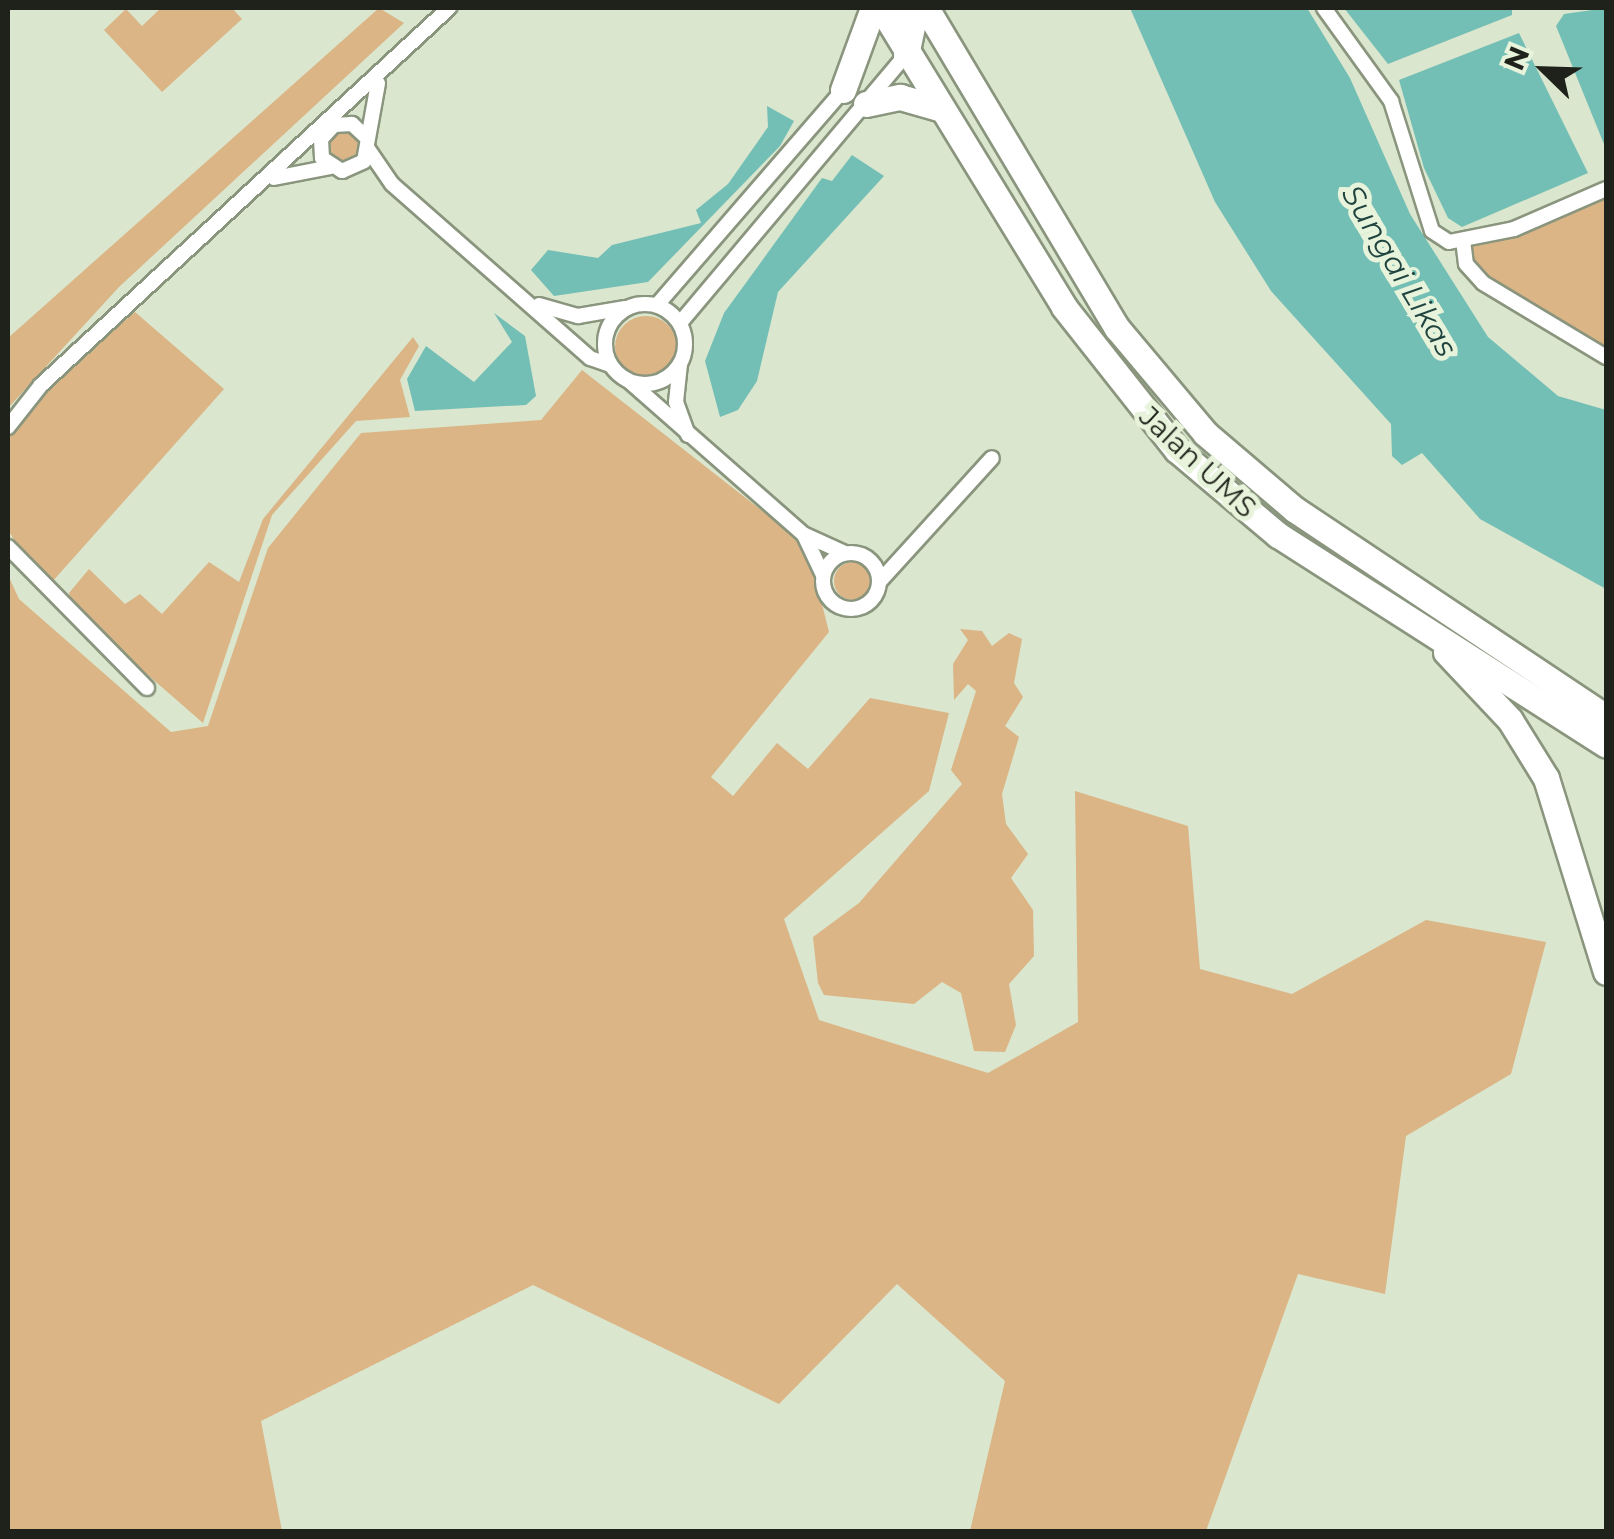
<!DOCTYPE html>
<style>
body{margin:0}
#map{position:relative;width:1614px;height:1539px;overflow:hidden;background:#dae6cd;font-family:Montserrat,sans-serif}
div>[style]{position:absolute}
[style*='--x']{left:calc(var(--x)*1px);top:calc(var(--y)*1px);width:calc(var(--w)*1px);rotate:calc(var(--a)*1deg)}
.green>*{inset:0;background:#dbb586}
.round{border-radius:50%}
.water>*{inset:0;background:#74bfb5}
.roads{filter:drop-shadow(2px 0 #8a957e) drop-shadow(-2px 0 #8a957e) drop-shadow(0 2px #8a957e) drop-shadow(0 -2px #8a957e)}
.street>*{height:14px;margin:-7px;padding:0 7px;transform-origin:7px;border-radius:7px;background:#fff}
.street>.ring{margin:-7px;padding:0;box-sizing:content-box;background:none;border:14px solid #fff;border-radius:50%}
.highway>*{height:25px;margin:-12.5px;padding:0 12.5px;transform-origin:12.5px;border-radius:12.5px;background:#fff}
span{translate:-50% -50%;white-space:nowrap;text-align:center;line-height:1.15;-webkit-text-stroke:10px #e7f3da;paint-order:stroke}
.street-label{font-size:28px;color:#1e221a}
.water-label{font-size:30px;color:#1f433f;font-style:italic}
.frame{position:absolute;inset:0;border:10px solid #1e221a;pointer-events:none}
.north{position:absolute;left:1494px;top:20px;width:100px;height:100px;-webkit-text-stroke:8px #e7f3da;paint-order:stroke;rotate:293deg;font-size:28px;font-weight:700;line-height:40px;text-align:center;color:#1e221a}
.north::after{content:'';display:block;margin:auto;width:35px;height:45px;background:#1e221a;clip-path:polygon(50% 0,100% 100%,50% 72%,0 100%)}
</style>
<div id="map">
<div class="green">
<div style="clip-path:polygon(161px 8px,232px 8px,242px 19px,162px 92px,104px 30px,126px 9px,142px 26px)"></div>
<div style="clip-path:polygon(379px 8px,404px 23px,119px 287px,8px 408px,8px 338px)"></div>
<div class="round" style="left:328px;top:130px;width:32px;height:32px"></div>
<div style="clip-path:polygon(1606px 189px,1606px 357px,1466px 264px,1463px 240px)"></div>
<div style="clip-path:polygon(135px 312px,224px 389px,52px 582px,39px 580px,8px 530px,8px 435px,24px 407px)"></div>
<div class="round" style="left:615px;top:316px;width:62px;height:62px"></div>
<div style="clip-path:polygon(413px 337px,419px 346px,400px 380px,410px 417px,356px 421px,272px 515px,203px 723px,71px 608px,69px 593px,89px 569px,125px 604px,140px 594px,162px 614px,209px 562px,239px 582px,263px 519px)"></div>
<div style="clip-path:polygon(582px 370px,802px 542px,818px 588px,829px 632px,711px 777px,733px 796px,777px 743px,808px 769px,870px 698px,949px 713px,929px 791px,784px 919px,819px 1020px,988px 1073px,1078px 1022px,1075px 791px,1188px 826px,1200px 969px,1292px 994px,1426px 920px,1546px 942px,1511px 1074px,1406px 1136px,1385px 1294px,1298px 1274px,1206px 1531px,970px 1531px,1005px 1381px,897px 1284px,779px 1404px,533px 1285px,261px 1421px,282px 1531px,8px 1531px,8px 575px,19px 599px,171px 732px,208px 726px,268px 548px,361px 433px,541px 420px)"></div>
<div class="round" style="left:834px;top:562px;width:38px;height:38px"></div>
<div style="clip-path:polygon(960px 629px,982px 631px,992px 646px,1009px 633px,1022px 639px,1014px 683px,1023px 697px,1005px 726px,1019px 737px,1002px 794px,1006px 824px,1028px 854px,1011px 878px,1033px 910px,1034px 956px,1009px 984px,1016px 1025px,1005px 1052px,974px 1051px,961px 993px,942px 982px,914px 1004px,824px 995px,818px 983px,813px 937px,859px 903px,962px 784px,951px 770px,976px 691px,968px 684px,954px 700px,953px 664px,968px 640px)"></div>
</div>
<div class="water">
<div style="clip-path:polygon(1130px 8px,1307px 8px,1350px 78px,1410px 214px,1488px 337px,1558px 396px,1606px 410px,1606px 589px,1480px 519px,1422px 453px,1402px 465px,1392px 456px,1391px 424px,1271px 291px,1215px 202px)"></div>
<div style="clip-path:polygon(1344px 8px,1512px 8px,1512px 15px,1388px 64px)"></div>
<div style="clip-path:polygon(1606px 8px,1606px 149px,1556px 26px,1564px 14px)"></div>
<div style="clip-path:polygon(1519px 33px,1588px 173px,1462px 227px,1448px 218px,1424px 168px,1399px 80px)"></div>
<div style="clip-path:polygon(767px 106px,794px 121px,780px 146px,648px 282px,554px 296px,531px 270px,548px 250px,598px 258px,612px 245px,701px 223px,696px 210px,728px 184px,768px 127px)"></div>
<div style="clip-path:polygon(852px 155px,884px 176px,778px 292px,757px 381px,738px 410px,720px 417px,705px 361px,724px 313px,822px 178px,832px 181px)"></div>
<div style="clip-path:polygon(494px 313px,525px 336px,536px 396px,526px 405px,415px 411px,407px 379px,426px 346px,474px 382px,512px 342px)"></div>
</div>
<div class="roads">
<div class="street">
<div style="--x:1324;--y:8;--w:115;--a:54.2"></div>
<div style="--x:1391;--y:101;--w:136;--a:72.5"></div>
<div style="--x:1432;--y:231;--w:20;--a:33"></div>
<div style="--x:1449;--y:242;--w:66;--a:-11.3"></div>
<div style="--x:1514;--y:229;--w:100;--a:-23.5"></div>
<div style="--x:367;--y:138;--w:21;--a:-137"></div>
<div style="--x:352;--y:124;--w:18;--a:177"></div>
<div style="--x:334;--y:125;--w:19;--a:133"></div>
<div style="--x:321;--y:139;--w:19;--a:87"></div>
<div style="--x:322;--y:158;--w:24;--a:33"></div>
<div style="--x:342;--y:171;--w:24;--a:-24"></div>
<div style="--x:364;--y:161;--w:79;--a:-79.8"></div>
<div style="--x:368;--y:149;--w:42;--a:55.6"></div>
<div style="--x:392;--y:184;--w:264;--a:41.3"></div>
<div style="--x:590;--y:358;--w:21;--a:19"></div>
<div style="--x:274;--y:178;--w:57;--a:-11.1"></div>
<div style="--x:1463;--y:240;--w:24;--a:83"></div>
<div style="--x:1466;--y:264;--w:25;--a:48"></div>
<div style="--x:1483;--y:283;--w:144;--a:31"></div>
<div class="ring" style="left:605px;top:304px;width:66px;height:66px"></div>
<div style="--x:539;--y:305;--w:41;--a:15.8"></div>
<div style="--x:578;--y:316;--w:48;--a:-9.7"></div>
<div style="--x:657;--y:305;--w:284;--a:-49.1"></div>
<div style="--x:680;--y:323;--w:351;--a:-49.9"></div>
<div style="--x:680;--y:364;--w:38;--a:96"></div>
<div style="--x:676;--y:402;--w:35;--a:70"></div>
<div style="--x:629;--y:381;--w:233;--a:41.3"></div>
<div style="--x:804;--y:535;--w:44;--a:64.6"></div>
<div style="--x:8;--y:427;--w:53;--a:-51.8"></div>
<div style="--x:41;--y:385;--w:556;--a:-42.74"></div>
<div style="--x:805;--y:535;--w:44;--a:24.2"></div>
<div style="--x:8;--y:547;--w:198;--a:45.4"></div>
<div class="ring" style="left:823px;top:553px;width:42px;height:42px"></div>
<div style="--x:880;--y:581;--w:166;--a:-47.7"></div>
</div>
<div class="highway">
<div style="--x:881;--y:8;--w:351;--a:58.5"></div>
<div style="--x:1064;--y:307;--w:182;--a:51.7"></div>
<div style="--x:1177;--y:450;--w:132;--a:40.1"></div>
<div style="--x:1278;--y:535;--w:389;--a:32.6"></div>
<div style="--x:926;--y:8;--w:373;--a:59.2"></div>
<div style="--x:1117;--y:328;--w:137;--a:50"></div>
<div style="--x:1205;--y:433;--w:117;--a:40.5"></div>
<div style="--x:1294;--y:509;--w:375;--a:33.7"></div>
<div style="--x:906;--y:55;--w:38;--a:-78"></div>
<div style="--x:914;--y:18;--w:12;--a:-125"></div>
<div style="--x:843;--y:90;--w:87;--a:-69.9"></div>
<div style="--x:866;--y:104;--w:35;--a:-12"></div>
<div style="--x:900;--y:97;--w:40;--a:16"></div>
<div style="--x:1446;--y:652;--w:93;--a:46.7"></div>
<div style="--x:1510;--y:720;--w:68;--a:58.2"></div>
<div style="--x:1546;--y:778;--w:203;--a:72.8"></div>
</div>
</div>
<div class="street-label">
<span style="left:1198px;top:462px;rotate:43deg">Jalan UMS</span>
</div>
<div class="water-label">
<span style="left:1399px;top:271px;rotate:59deg">Sungai Likas</span>
</div>
<div class="frame"></div>
<div class="north">N</div>
</div>
